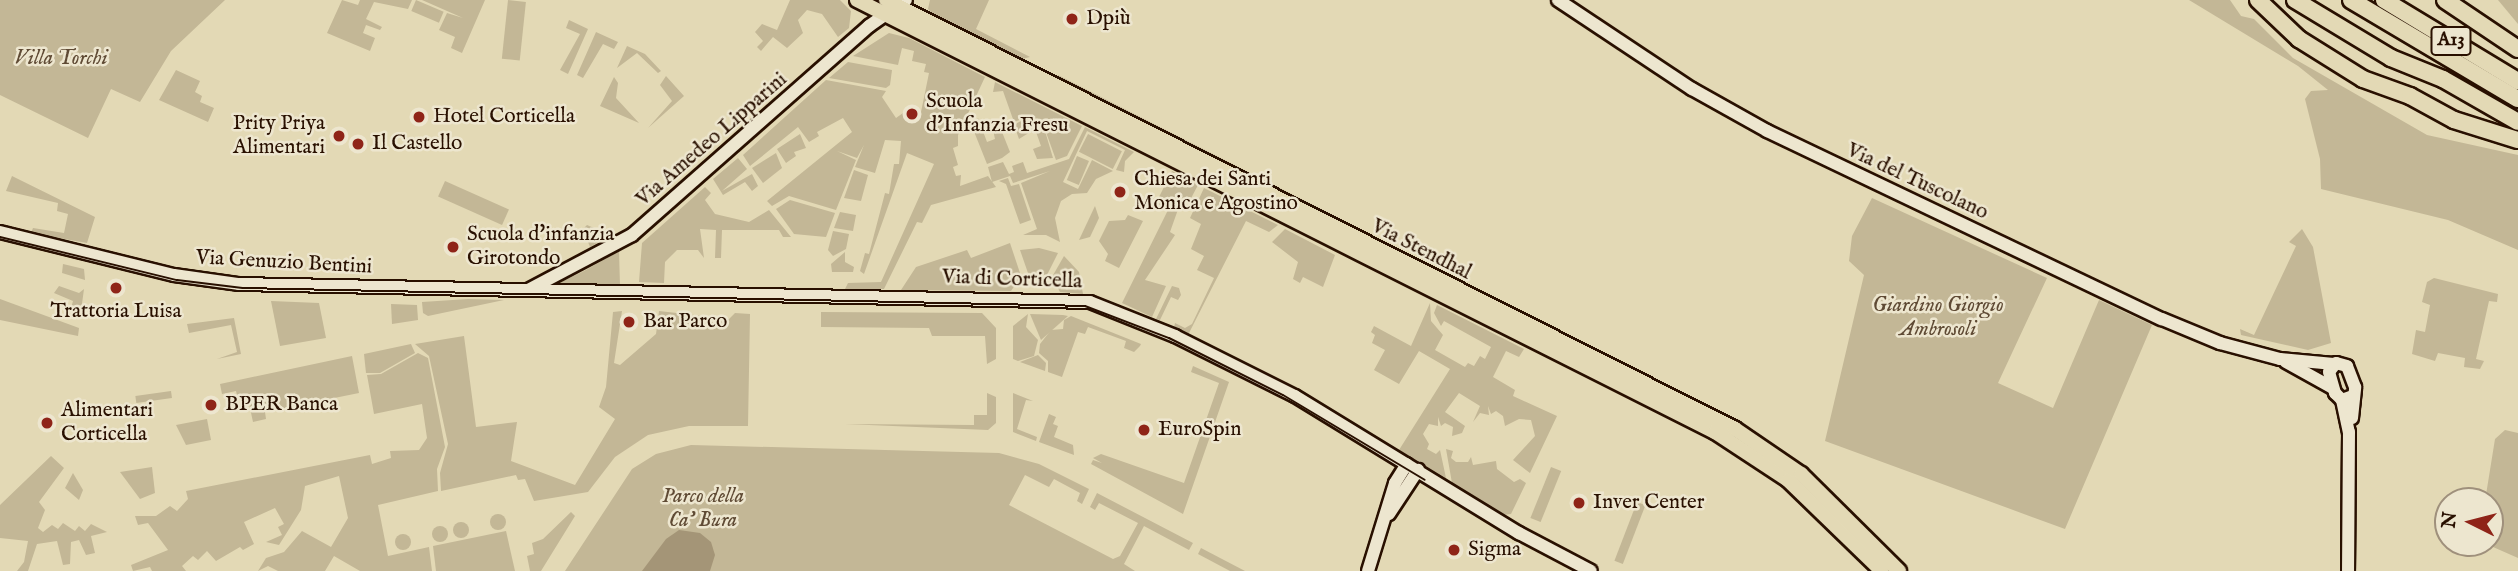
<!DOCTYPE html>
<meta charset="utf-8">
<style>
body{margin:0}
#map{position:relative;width:2518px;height:571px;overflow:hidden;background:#e3d9b5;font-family:"IM FELL English",serif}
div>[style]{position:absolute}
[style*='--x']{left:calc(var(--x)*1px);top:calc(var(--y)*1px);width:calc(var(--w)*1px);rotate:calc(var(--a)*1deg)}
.green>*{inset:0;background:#c3b796;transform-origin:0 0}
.round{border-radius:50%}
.water>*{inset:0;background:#a49577}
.roads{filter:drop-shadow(2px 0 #291000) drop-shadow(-2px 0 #291000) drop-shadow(0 2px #291000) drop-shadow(0 -2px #291000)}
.secondary>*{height:12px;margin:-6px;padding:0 6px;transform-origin:6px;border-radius:6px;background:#ede6cf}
.primary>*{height:14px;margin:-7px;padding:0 7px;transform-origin:7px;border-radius:7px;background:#e3d9b5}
.highway>*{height:16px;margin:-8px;padding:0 8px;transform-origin:8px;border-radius:8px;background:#e3d9b5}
.tram>*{height:2px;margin:-1px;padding:0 1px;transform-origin:1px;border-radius:1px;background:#291000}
.dots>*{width:19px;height:19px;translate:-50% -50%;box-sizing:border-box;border:4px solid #ede6cf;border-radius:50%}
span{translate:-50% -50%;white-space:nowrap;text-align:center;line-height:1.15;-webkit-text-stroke:5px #ede6cf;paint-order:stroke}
.shield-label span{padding:2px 5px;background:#ede6cf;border:2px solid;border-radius:5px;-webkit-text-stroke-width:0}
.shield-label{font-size:19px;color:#291000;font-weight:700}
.poi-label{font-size:21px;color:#291000}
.left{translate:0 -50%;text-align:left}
.right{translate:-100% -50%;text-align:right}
.park-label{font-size:21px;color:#5f4a34;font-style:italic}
.street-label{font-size:21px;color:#291000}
.north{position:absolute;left:2434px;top:487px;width:70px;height:70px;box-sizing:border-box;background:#ede6cf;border:2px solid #9f907c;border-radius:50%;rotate:276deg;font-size:19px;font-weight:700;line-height:28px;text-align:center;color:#291000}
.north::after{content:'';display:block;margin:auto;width:24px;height:32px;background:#8f2418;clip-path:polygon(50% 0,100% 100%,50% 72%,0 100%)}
</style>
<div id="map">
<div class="green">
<div style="clip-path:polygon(0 0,225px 0,171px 51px,140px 102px,111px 89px,88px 138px,0 95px)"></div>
<div style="clip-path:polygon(342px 0,358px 5px,360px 0,412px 0,408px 9px,374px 2px,366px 19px,382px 27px,380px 30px,366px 25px,363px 33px,375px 38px,370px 51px,327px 33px)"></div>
<div style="left:416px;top:0;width:30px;height:12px;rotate:23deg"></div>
<div style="clip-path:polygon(422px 0,485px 0,462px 53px,451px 48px,455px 37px,439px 30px,447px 13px,463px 18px)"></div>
<div style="left:508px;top:0;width:18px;height:59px;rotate:6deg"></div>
<div style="clip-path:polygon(790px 0,840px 0,851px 11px,849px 28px,838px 37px,822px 14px,807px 10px,798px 20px,803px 33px,787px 48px,773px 37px,761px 51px,757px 47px,763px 41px,755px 32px,762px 24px,777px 30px)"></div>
<div style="clip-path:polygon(930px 0,989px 0,976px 29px,1030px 57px,1018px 60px,934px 16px,928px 9px)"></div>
<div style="clip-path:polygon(2189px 0,2230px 0,2241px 16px,2254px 19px,2293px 58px,2427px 135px,2518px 155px,2518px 250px,2448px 220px,2321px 189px,2320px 159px,2305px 99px,2311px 91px,2328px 90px,2298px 66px)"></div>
<div style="clip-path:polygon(2498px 0,2518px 0,2518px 24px)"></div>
<div style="clip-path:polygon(569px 20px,588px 29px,568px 74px,560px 70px,580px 34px,566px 28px)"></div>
<div style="clip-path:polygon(596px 32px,618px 42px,614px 49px,603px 44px,583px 78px,577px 75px)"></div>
<div style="clip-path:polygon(889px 33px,909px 38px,985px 77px,958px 135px,958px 146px,953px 148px,958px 165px,953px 167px,956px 176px,961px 175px,960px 186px,988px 176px,996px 187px,931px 205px,922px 223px,917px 222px,884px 289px,845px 289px,848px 283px,881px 282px,934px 164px,907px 153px,864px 274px,860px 271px,865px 253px,869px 254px,885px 193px,889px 194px,894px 164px,899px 164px,901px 141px,885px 140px,875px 173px,855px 167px,864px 145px,857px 158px,837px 151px,856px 160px,836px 210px,789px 196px,772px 206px,767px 201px,852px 132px,843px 118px,817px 132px,819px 136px,809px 142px,798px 127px,750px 166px,743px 155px,826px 80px,886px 91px,882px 97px,896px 118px,903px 113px,920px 117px,929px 73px,924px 72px,926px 64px,912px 61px,914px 51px,902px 48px,898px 65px,853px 56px)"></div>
<div style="clip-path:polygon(627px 46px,645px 54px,661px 71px,658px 73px,637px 53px,617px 68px)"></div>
<div style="clip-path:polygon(848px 62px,892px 70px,890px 85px,886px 88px,829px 78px)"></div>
<div style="clip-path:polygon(176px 70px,200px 81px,195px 92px,202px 96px,200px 102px,214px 108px,208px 122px,159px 100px)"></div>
<div style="left:1058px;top:75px;width:463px;height:7px;rotate:27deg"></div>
<div style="clip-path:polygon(666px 76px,684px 96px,648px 128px,672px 101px,660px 85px)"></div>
<div style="clip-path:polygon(614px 77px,618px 83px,616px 98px,639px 123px,600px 106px)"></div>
<div style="clip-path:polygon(995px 82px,1082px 126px,1067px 156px,1056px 160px,1042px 121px,1053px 158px,1037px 159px,1033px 149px,1041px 146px,1035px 129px,1019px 139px,1014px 125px,1028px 117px,1014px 122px,1003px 91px,993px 92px)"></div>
<div style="clip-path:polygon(978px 118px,987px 142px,995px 139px,993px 130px,1000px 127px,1010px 152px,1002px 158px,987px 164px,973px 129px)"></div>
<div style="clip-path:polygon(1085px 127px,1134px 152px,1125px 161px,1124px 172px,1116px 170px,1125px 150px,1087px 131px,1063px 182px,1078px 189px,1092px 160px,1113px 171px,1096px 179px,1087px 193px,1072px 194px,1061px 201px,1055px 218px,1060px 242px,1046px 235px,1023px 235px,1037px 229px,1021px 183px,1050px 171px,1013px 183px,1010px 176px,992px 182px,988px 167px,1003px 162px,1009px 174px,1014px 172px,1012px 166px,1023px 162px,1027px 173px,1069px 159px)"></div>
<div style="clip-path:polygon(800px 134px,806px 148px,794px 152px,796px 156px,786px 163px,777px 149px)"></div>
<div style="left:1088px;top:134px;width:38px;height:20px;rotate:27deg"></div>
<div style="clip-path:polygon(776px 153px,782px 168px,763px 183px,752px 168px)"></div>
<div style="left:1077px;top:156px;width:13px;height:26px;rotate:23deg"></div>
<div style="clip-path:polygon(738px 158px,747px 169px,722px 191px,752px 174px,758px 186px,752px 191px,745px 182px,723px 195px,713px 179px)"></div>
<div style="clip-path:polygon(854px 170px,868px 175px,861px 201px,844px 198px)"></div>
<div style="clip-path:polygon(1172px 171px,1198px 185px,1188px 204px,1181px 201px,1170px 232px,1175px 235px,1145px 280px,1166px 286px,1152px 317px,1122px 303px,1168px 210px,1156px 203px)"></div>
<div style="clip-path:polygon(12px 176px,95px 217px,87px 243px,31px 233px,33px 228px,64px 233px,68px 214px,57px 211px,58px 203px,6px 191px)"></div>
<div style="clip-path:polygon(1008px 178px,1011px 186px,1019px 184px,1031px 220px,1020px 224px,1006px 184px,999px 181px)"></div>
<div style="left:445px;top:181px;width:70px;height:17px;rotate:24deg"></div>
<div style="clip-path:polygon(705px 187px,711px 193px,705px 200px,715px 214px,749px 222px,769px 210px,791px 237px,783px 237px,779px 230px,722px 230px,721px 258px,715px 258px,716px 230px,700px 229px,704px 258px,698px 250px,677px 250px,665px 262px,664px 283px,639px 282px,642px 243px)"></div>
<div style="clip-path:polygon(1204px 188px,1278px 225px,1269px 232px,1246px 221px,1188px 335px,1174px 328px,1175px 323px,1185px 328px,1192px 324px,1214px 278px,1197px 270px,1204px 256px,1191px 249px,1201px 224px,1190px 218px)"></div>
<div style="clip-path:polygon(1872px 198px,2047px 278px,1998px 383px,2053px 408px,2099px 300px,2152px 325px,2065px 529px,1825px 441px,1864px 275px,1849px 261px,1852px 236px)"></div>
<div style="clip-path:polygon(790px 200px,835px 213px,826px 237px,794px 234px,776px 209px)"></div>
<div style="clip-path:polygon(1095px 206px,1099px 218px,1090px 237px,1079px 240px)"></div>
<div style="clip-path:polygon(840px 212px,856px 215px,853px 231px,834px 228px)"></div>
<div style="clip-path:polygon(1128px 215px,1143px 221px,1119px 268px,1105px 261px,1108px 254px,1099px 241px,1109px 221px,1125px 220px)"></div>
<div style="clip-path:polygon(587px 225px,608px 234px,609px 236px,590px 247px,583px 229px)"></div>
<div style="clip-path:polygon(1285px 229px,1335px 255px,1323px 287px,1303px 277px,1300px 283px,1293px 279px,1298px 262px,1272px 242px)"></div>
<div style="clip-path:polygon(2302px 229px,2313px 247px,2331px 343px,2308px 350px,2241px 335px,2240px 329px,2254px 335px,2296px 246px,2289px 242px)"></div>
<div style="clip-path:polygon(833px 231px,849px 234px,846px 249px,833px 256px,828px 250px)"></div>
<div style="clip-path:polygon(1010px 243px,1021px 276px,1011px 291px,901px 290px,916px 267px,967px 250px,971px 258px)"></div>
<div style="clip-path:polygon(1039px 248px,1058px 253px,1047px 275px,1028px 273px,1020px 250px)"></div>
<div style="clip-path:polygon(619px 251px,620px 285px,559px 283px,584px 271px)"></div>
<div style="clip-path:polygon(845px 252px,845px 262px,854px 267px,853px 272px,832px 272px,831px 264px)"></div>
<div style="clip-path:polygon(1064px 256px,1079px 272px,1083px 294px,1060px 292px,1052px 277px)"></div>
<div style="clip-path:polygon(63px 264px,84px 269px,85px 280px,62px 273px)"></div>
<div style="clip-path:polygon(2434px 278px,2498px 294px,2497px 302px,2489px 301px,2476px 359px,2484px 361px,2480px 369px,2464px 367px,2465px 358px,2438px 353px,2435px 361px,2412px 354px,2416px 330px,2425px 332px,2430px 305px,2422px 302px,2427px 282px)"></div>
<div style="clip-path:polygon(59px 286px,79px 293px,84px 289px,81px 311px,71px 308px,73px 301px,54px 293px)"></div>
<div style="clip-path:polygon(1172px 286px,1179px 288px,1181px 295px,1178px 300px,1171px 297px,1160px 320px,1156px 319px)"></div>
<div style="clip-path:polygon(0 299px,79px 328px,78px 336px,0 320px)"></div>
<div style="clip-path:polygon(468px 299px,504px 300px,428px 316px,423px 313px,422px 302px)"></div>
<div style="clip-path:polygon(271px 301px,319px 303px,326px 338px,280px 346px)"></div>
<div style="clip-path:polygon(1430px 303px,1431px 321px,1443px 335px,1435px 350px,1465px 367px,1468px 363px,1474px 366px,1480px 356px,1485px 359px,1491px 347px,1444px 321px,1441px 326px,1434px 313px,1437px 305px,1524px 349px,1519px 357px,1506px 351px,1493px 377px,1515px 390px,1513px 396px,1557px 416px,1530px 473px,1513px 460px,1535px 436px,1531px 420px,1519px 419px,1505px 426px,1503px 416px,1496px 411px,1491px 414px,1488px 406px,1489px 415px,1480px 413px,1473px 422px,1480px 406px,1459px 393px,1445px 412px,1465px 426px,1462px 433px,1452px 436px,1453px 427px,1445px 423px,1441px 426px,1438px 417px,1438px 426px,1429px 424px,1423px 434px,1429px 444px,1427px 449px,1436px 454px,1440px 450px,1446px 478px,1399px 450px,1450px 369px,1419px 351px,1399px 384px,1374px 370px,1385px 350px,1372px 343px,1375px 335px,1371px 332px,1374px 326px,1411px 346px)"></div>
<div style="clip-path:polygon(391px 304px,417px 305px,418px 320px,392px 324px)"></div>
<div style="clip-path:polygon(622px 311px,614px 363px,620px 365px,656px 334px,659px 311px,729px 319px,735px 313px,750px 314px,748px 426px,689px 426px,648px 435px,615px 457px,588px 492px,534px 501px,525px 479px,518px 480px,516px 475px,441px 491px,440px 473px,448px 444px,429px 356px,415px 344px,464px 336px,476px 427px,517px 422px,511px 461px,575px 485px,615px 419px,599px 407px,606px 387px,613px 312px)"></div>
<div style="clip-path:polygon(821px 312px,982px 313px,996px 328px,996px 359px,987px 364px,985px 336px,932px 336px,929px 328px,821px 327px)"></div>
<div style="clip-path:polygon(1028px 314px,1026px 327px,1038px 340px,1034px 356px,1018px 361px,1013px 359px,1013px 326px)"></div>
<div style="clip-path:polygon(1030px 314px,1063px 315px,1068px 316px,1041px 340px)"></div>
<div style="clip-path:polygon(1071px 316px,1141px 344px,1140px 346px,1134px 352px,1124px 348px,1126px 341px,1088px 327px,1085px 334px,1078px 332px,1062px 377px,1048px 372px,1048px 361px,1039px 353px,1040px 344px,1051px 330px,1063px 329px,1064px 320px)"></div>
<div style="clip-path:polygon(234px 318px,241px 354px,217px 359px,237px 352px,231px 325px,189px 333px,187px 324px)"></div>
<div style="clip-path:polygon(411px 344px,415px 353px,380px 373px,366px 373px,364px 354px)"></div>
<div style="clip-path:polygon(418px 353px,428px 358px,445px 447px,437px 469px,438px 491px,378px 505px,388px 556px,429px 547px,432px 571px,360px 571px,334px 556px,325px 571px,278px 571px,268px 566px,258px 571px,266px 558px,284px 552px,302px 531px,331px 547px,348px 518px,339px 476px,305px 486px,301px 510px,279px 545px,266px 542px,282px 535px,278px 527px,284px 524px,275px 508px,244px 522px,254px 544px,243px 550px,240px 547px,216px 561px,207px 551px,198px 560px,193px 556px,182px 566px,186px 571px,152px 571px,150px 567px,133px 571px,131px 565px,168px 550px,148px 523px,138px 525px,135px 516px,156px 516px,170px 506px,177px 511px,188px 499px,186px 491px,370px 455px,372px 464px,391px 458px,390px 451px,419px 450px,427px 438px,422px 404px,374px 414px,367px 375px,381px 374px)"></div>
<div style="clip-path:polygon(1038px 355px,1046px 363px,1045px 371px,1020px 362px)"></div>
<div style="clip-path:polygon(352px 356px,359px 393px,265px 412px,266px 419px,253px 422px,248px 399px,238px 400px,236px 391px,222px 394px,220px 384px)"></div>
<div style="clip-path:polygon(1193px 366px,1229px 382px,1183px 514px,1091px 464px,1093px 460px,1102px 463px,1093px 458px,1101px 454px,1184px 483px,1219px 383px,1191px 372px)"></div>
<div style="left:171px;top:391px;width:7px;height:36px;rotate:82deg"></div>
<div style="clip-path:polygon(987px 393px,996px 397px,996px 423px,988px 430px,845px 424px,974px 425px,974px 415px,987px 415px)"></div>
<div style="clip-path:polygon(1013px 393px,1033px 401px,1026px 400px,1017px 429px,1037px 437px,1036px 441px,1013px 432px)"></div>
<div style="clip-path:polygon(1049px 414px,1056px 417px,1053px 424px,1058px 426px,1054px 437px,1073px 445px,1074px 455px,1039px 442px)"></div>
<div style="clip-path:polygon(207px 419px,211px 440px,186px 445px,176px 425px)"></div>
<div style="clip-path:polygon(2505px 430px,2518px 433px,2518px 558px,2484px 543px,2490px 543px,2490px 501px,2485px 501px,2495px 439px)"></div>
<div style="clip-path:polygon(691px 445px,999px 453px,1039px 464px,1089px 489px,1082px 504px,1077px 501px,1080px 493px,1054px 479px,1049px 487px,1025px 475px,1009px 505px,1113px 559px,1120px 556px,1138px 523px,1099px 503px,1095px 510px,1090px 507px,1097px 493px,1193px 543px,1189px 550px,1144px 526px,1124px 564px,1135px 571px,565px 571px,632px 469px,656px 454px)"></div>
<div style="clip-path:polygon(1446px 449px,1453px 451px,1451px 458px,1456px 462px,1468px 462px,1471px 457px,1473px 465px,1496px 461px,1497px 469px,1514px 482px,1520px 479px,1526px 483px,1511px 514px,1503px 515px,1452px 483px)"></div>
<div style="clip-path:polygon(51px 456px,64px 468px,39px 502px,45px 510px,38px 528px,43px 532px,52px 525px,58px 529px,63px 523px,75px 531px,79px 526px,85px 531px,91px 524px,107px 532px,91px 536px,95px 553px,86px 555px,79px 540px,71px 542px,70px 564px,63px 565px,57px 541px,37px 544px,28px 571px,17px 571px,24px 562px,28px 541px,0 538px,0 505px)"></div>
<div style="clip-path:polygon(152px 467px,155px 493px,140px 499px,120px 472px)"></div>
<div style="left:1551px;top:467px;width:11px;height:55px;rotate:22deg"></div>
<div style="clip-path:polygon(73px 473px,83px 490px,79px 500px,65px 488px)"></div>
<div style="left:1637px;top:502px;width:9px;height:63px;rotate:21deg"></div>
<div style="clip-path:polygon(571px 512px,575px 516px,541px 571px,530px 571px,527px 556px,534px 554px,532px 543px,543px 539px)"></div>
<div class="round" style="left:490px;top:514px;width:16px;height:16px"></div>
<div class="round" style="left:453px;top:522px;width:16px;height:16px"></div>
<div class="round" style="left:432px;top:526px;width:16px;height:16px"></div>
<div style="clip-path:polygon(506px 531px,515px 571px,436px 571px,433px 546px)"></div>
<div class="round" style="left:395px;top:534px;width:16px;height:16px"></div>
<div style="clip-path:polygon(1201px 548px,1245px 571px,1230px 571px,1198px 554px)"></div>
</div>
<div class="water">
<div style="clip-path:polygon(679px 530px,700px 533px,711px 542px,715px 555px,710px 571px,642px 571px,666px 539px)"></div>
</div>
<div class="roads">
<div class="secondary">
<div style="--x:1558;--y:0;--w:161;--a:33.6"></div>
<div style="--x:1692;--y:89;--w:86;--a:29.2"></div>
<div style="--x:1767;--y:131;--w:437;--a:25.5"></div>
<div style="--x:2162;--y:319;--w:63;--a:22.5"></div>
<div style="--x:2220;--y:343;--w:62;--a:14.9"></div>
<div style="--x:2280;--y:359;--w:54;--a:5.3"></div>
<div style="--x:0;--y:232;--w:179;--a:13.9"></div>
<div style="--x:174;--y:275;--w:66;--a:7.9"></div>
<div style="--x:239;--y:284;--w:851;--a:1.21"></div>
<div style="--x:1090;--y:302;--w:92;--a:21.8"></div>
<div style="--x:1175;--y:336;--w:134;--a:26.6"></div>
<div style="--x:1295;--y:396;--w:263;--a:31.5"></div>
<div style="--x:1519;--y:533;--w:81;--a:27.8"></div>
<div style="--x:530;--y:289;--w:115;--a:-27.9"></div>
<div style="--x:632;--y:235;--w:316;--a:-41.4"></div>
<div style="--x:869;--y:26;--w:45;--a:-35.1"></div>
<div style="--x:2286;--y:362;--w:54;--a:29"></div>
<div style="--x:2342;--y:400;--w:33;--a:78"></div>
<div style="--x:2349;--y:432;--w:139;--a:90.4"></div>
<div style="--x:2352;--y:418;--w:31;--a:-84"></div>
<div style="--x:2355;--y:387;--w:22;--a:-111"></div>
<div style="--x:2347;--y:366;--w:11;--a:-165"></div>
<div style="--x:2336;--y:363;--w:11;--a:128"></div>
<div style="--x:2329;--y:372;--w:22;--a:74"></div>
<div style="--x:2335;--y:393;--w:10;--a:45"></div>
<div style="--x:2342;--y:400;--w:12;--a:-20"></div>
<div style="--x:1389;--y:514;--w:53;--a:-56.6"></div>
<div style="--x:1368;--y:571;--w:92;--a:-72.9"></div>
<div style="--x:1395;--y:483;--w:22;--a:-58"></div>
</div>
<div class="primary">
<div style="--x:857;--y:0;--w:961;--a:26.73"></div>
<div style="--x:1715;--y:432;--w:87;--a:33.3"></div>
<div style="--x:1788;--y:480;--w:131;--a:44.1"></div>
<div style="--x:886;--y:0;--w:951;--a:26.81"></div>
<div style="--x:1735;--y:429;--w:80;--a:34.3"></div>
<div style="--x:1801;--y:474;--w:138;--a:44.7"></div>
</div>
<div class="highway">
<div style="--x:2258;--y:0;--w:57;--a:43.6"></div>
<div style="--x:2299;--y:39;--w:75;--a:32"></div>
<div style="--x:2363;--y:79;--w:50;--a:19.9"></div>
<div style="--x:2410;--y:96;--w:50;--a:28.6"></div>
<div style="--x:2454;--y:120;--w:67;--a:17.4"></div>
<div style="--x:2295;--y:0;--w:112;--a:31.1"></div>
<div style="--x:2391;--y:58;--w:56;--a:22"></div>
<div style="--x:2443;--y:79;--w:86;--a:29.8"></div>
<div style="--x:2351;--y:0;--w:194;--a:30.7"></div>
<div style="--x:2384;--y:0;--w:157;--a:31.2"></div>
<div style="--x:2445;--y:0;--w:88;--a:33.9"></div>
</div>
</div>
<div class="tram">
<div style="--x:0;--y:237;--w:182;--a:13.7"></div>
<div style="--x:177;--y:280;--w:66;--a:6.9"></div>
<div style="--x:243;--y:288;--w:842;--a:1.22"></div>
<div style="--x:1085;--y:306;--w:90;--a:20.9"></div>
<div style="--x:1169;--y:338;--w:127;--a:26.6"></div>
<div style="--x:1283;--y:395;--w:165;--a:30.9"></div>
</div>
<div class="dots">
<div style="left:1072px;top:19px;background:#8f2418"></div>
<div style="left:912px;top:114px;background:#8f2418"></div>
<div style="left:419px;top:117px;background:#8f2418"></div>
<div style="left:339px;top:136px;background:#8f2418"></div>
<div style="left:358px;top:144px;background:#8f2418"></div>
<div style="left:1120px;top:192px;background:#8f2418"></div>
<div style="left:453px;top:247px;background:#8f2418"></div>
<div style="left:116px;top:288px;background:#8f2418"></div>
<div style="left:629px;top:322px;background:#8f2418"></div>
<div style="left:211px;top:405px;background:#8f2418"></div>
<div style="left:47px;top:423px;background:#8f2418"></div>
<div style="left:1144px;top:430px;background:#8f2418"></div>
<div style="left:1579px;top:503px;background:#8f2418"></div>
<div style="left:1454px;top:550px;background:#8f2418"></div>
</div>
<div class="shield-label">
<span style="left:2451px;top:41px">A13</span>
</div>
<div class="poi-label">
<span class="left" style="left:1086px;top:19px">Dpiù</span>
<span class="left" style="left:926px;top:114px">Scuola<br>d'Infanzia Fresu</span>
<span class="left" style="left:433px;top:117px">Hotel Corticella</span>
<span class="right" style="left:325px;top:136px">Prity Priya<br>Alimentari</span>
<span class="left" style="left:372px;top:144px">Il Castello</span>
<span class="left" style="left:1134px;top:192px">Chiesa dei Santi<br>Monica e Agostino</span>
<span class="left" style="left:467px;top:247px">Scuola d'infanzia<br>Girotondo</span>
<span style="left:116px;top:312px">Trattoria Luisa</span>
<span class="left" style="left:643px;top:322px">Bar Parco</span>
<span class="left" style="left:225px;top:405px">BPER Banca</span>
<span class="left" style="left:61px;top:423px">Alimentari<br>Corticella</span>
<span class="left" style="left:1158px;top:430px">EuroSpin</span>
<span class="left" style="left:1593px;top:503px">Inver Center</span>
<span class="left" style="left:1468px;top:550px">Sigma</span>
</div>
<div class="park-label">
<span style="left:61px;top:59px">Villa Torchi</span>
<span style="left:1938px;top:318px">Giardino Giorgio<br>Ambrosoli</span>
<span style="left:703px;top:509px">Parco della<br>Ca' Bura</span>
</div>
<div class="street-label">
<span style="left:712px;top:140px;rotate:-41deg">Via Amedeo Lipparini</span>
<span style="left:1917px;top:182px;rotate:25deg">Via del Tuscolano</span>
<span style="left:1421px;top:250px;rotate:27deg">Via Stendhal</span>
<span style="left:284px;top:263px;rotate:3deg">Via Genuzio Bentini</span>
<span style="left:1012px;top:280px;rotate:2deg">Via di Corticella</span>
</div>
<div class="north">N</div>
</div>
